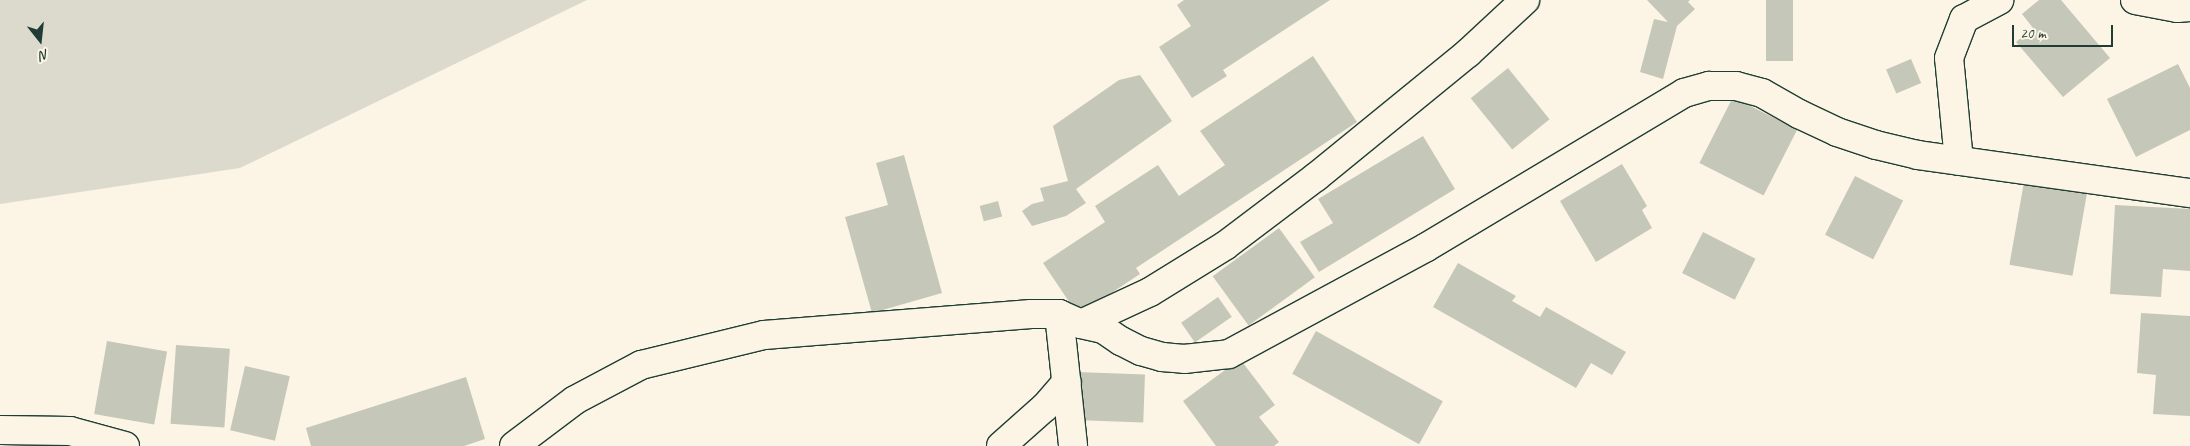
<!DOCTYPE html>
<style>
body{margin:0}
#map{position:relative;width:2190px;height:446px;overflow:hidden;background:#fcf5e5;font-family:Caveat,sans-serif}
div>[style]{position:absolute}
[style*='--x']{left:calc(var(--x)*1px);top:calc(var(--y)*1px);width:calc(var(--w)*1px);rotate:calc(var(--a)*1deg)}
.green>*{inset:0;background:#dcdacc}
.building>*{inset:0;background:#c5c7b9;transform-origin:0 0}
.roads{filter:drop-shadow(1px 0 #1f3d34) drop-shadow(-1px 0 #1f3d34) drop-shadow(0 1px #1f3d34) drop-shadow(0 -1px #1f3d34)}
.street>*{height:28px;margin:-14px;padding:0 14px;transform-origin:14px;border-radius:14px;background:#fcf5e5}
span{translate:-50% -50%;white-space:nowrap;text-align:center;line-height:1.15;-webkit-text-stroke:5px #fcf5e5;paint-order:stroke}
.north{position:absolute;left:15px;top:15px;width:50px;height:50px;-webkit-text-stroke:4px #fcf5e5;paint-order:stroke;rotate:164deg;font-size:14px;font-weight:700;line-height:20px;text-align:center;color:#1f3d34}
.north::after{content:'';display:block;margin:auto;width:18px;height:22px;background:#1f3d34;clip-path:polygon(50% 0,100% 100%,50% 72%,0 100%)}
.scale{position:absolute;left:2012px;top:25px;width:101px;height:22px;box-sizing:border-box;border:2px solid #1f3d34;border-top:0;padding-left:6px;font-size:15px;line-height:18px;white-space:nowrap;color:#1f3d34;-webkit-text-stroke:4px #fcf5e5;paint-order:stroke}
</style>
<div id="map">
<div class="green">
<div style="clip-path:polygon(0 0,587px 0,240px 168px,0 204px)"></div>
</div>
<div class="building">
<div style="clip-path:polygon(1184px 0,1330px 0,1223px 70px,1227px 76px,1192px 98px,1159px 47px,1191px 26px,1177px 5px)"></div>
<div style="clip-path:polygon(1647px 0,1690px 0,1688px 2px,1695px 9px,1677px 26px,1663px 79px,1640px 72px,1654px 19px,1668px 22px)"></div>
<div style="left:1766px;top:0;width:27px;height:61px"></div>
<div style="clip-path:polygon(2039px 0,2061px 0,2110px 58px,2063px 97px,2016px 42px,2033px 28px,2022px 14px)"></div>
<div style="clip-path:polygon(1313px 56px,1357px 122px,1136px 268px,1140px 274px,1078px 315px,1043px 263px,1105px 222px,1095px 206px,1158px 165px,1179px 196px,1225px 165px,1200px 131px)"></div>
<div style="left:1911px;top:59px;width:26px;height:27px;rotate:67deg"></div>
<div style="clip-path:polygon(2178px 64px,2190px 88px,2190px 130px,2136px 157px,2107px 99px)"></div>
<div style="left:1508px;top:68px;width:66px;height:48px;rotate:51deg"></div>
<div style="clip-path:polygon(1140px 75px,1172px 121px,1076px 189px,1086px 203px,1066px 216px,1032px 226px,1022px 211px,1032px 204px,1044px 201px,1040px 188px,1068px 181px,1053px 126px,1119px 80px)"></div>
<div style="left:1733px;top:97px;width:72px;height:74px;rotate:27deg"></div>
<div style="clip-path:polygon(1423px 136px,1455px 189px,1319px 272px,1300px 242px,1333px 223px,1318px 199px)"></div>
<div style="clip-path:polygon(904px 155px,942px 293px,872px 313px,845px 217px,888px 205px,876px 163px)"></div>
<div style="clip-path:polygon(1622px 164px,1647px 206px,1642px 210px,1652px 228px,1596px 262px,1560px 201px)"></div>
<div style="left:1855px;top:176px;width:54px;height:66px;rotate:27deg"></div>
<div style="left:2024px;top:182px;width:64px;height:84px;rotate:10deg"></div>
<div style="left:998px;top:201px;width:16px;height:19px;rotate:75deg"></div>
<div style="clip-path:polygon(2115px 205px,2190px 209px,2190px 271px,2163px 269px,2161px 297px,2110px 294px)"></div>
<div style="left:1279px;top:228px;width:61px;height:82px;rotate:54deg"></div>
<div style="left:1703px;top:232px;width:59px;height:46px;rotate:27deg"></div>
<div style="clip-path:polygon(1458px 263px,1516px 296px,1512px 301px,1540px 317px,1546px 307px,1626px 352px,1612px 375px,1591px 363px,1576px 388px,1433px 307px)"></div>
<div style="left:1218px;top:297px;width:24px;height:45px;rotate:55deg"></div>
<div style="clip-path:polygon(2141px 313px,2190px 316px,2190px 416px,2153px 414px,2156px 375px,2137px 373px)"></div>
<div style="left:1316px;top:331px;width:145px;height:49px;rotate:29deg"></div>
<div style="left:107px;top:341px;width:61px;height:74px;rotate:10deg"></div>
<div style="left:176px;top:345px;width:54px;height:79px;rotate:4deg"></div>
<div style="clip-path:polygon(1240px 359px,1275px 405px,1259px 417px,1279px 442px,1274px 446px,1216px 446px,1183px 401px)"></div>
<div style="left:245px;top:366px;width:46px;height:66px;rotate:13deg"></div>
<div style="left:1076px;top:372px;width:69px;height:48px;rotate:2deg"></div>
<div style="clip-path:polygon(466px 377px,485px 439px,464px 446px,311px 446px,306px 428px)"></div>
</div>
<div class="roads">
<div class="street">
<div style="--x:2135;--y:0;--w:43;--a:10.8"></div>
<div style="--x:2177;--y:8;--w:13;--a:-4"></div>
<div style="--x:1959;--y:161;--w:103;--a:-95.5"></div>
<div style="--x:1949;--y:58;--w:42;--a:-69"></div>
<div style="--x:1964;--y:19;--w:40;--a:-28"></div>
<div style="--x:1059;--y:314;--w:133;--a:83.9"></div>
<div style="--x:1081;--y:324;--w:23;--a:13"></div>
<div style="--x:1103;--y:329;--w:22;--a:34"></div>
<div style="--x:1121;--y:341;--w:22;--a:27"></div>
<div style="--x:1141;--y:351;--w:22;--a:16"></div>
<div style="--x:1162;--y:357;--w:22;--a:5"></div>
<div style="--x:1184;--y:359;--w:45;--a:-6.3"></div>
<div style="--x:1229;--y:354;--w:223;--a:-28.4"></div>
<div style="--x:1425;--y:248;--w:302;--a:-30.9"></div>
<div style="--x:1684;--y:93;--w:26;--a:-16"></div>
<div style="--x:1709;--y:86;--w:27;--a:0"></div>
<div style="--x:1736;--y:86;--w:27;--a:15"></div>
<div style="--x:1762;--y:93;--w:43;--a:29.6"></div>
<div style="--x:1799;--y:114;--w:42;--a:25.3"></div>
<div style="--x:1837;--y:132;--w:41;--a:18.4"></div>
<div style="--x:1876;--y:145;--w:43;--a:13.4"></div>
<div style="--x:1918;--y:155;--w:275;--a:8"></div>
<div style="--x:0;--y:430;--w:70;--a:0.8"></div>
<div style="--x:70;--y:431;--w:57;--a:15.3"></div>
<div style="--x:514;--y:446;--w:76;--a:-37"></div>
<div style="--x:575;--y:400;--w:75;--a:-27.9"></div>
<div style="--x:641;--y:365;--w:127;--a:-13.7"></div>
<div style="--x:764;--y:335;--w:268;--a:-4.5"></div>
<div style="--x:1031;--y:314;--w:28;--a:0"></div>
<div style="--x:1059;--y:314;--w:24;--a:24"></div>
<div style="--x:1081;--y:324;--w:76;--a:-24.9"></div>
<div style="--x:1150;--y:292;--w:89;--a:-31.7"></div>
<div style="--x:1226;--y:245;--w:113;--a:-37.1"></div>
<div style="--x:1316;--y:177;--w:196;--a:-39.2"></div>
<div style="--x:1468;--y:53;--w:78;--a:-42.9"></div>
<div style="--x:1001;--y:446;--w:59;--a:-41.6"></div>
<div style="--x:1045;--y:407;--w:33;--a:-49"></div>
</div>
</div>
<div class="north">N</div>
<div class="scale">20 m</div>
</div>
